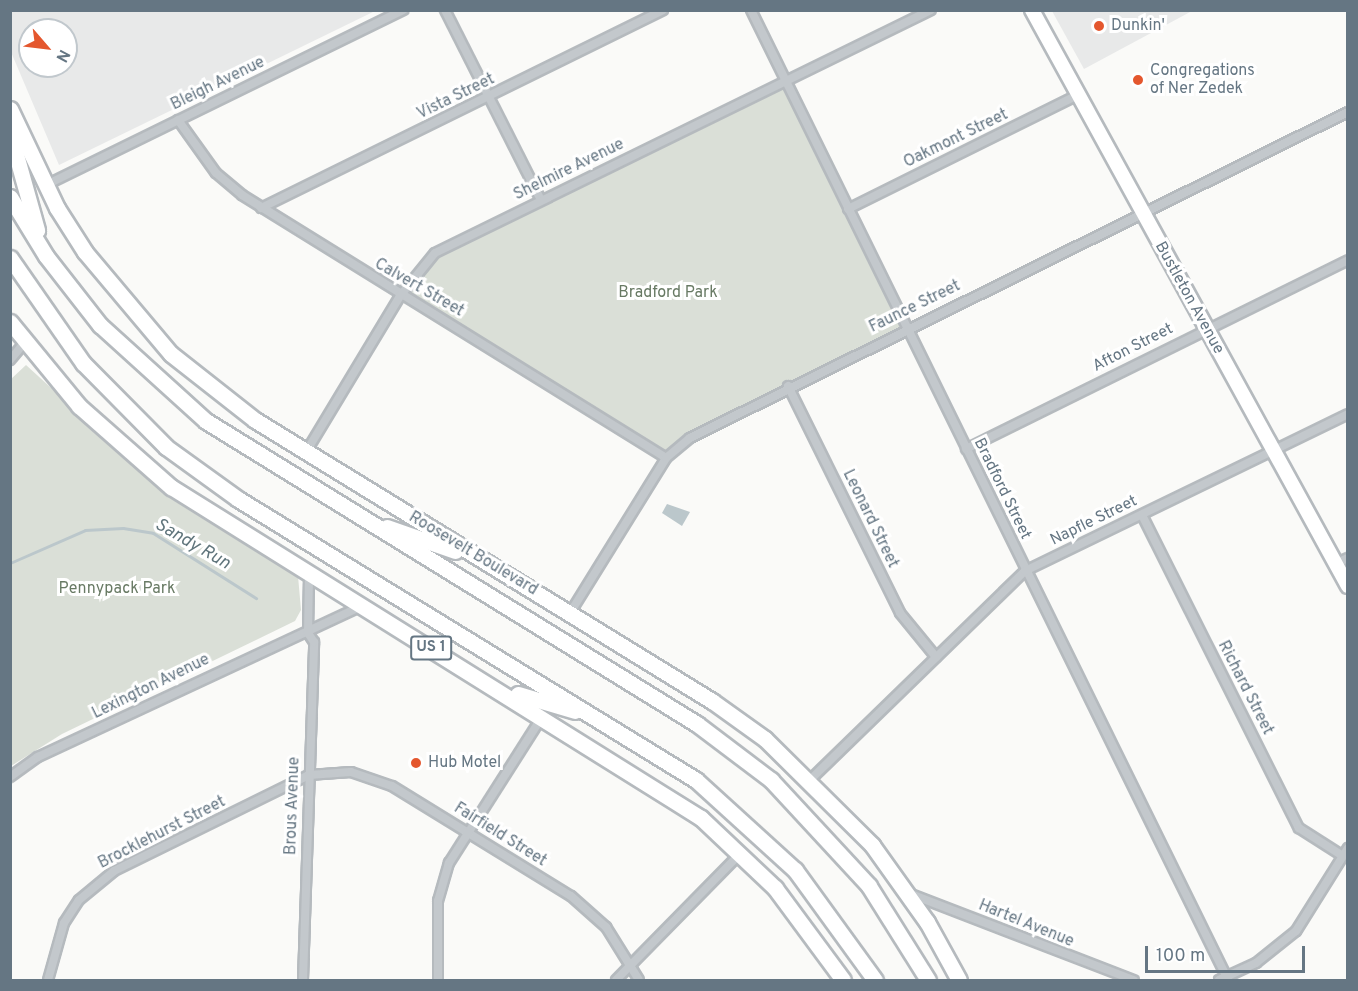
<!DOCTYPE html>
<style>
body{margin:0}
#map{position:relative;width:1358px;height:991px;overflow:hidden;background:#fafaf8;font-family:Overpass,sans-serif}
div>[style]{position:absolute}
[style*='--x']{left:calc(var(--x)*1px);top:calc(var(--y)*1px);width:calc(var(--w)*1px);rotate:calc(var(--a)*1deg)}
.built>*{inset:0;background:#e8e9e9}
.green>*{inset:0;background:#dadfd7}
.water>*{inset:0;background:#bbc7cb}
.stream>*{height:3px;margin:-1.5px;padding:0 1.5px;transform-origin:1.5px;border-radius:1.5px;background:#bbc7cb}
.roads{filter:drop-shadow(2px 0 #b5babe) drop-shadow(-2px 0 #b5babe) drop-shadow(0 2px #b5babe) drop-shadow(0 -2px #b5babe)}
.street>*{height:8px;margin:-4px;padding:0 4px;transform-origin:4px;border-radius:4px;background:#c3c8cc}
.primary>*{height:14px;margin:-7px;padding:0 7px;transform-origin:7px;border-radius:7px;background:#fff}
.highway>*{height:15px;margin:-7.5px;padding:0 7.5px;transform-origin:7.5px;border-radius:7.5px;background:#fff}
.dots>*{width:16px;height:16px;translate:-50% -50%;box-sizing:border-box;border:3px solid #fff;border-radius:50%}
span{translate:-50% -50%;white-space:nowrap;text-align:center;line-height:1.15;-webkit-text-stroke:6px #fff;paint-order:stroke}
.shield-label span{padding:2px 4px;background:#fff;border:2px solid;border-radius:4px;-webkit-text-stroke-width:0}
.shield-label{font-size:15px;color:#657683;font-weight:700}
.poi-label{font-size:16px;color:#657683}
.left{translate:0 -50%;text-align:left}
.street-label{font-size:16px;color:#657683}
.park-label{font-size:16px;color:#687a64}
.water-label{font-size:18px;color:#60757c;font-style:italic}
.frame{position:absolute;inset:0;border:12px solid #657683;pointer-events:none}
.north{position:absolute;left:18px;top:18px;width:60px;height:60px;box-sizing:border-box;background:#fff;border:2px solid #c1c8cd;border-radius:50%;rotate:118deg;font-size:16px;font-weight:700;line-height:24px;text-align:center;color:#657683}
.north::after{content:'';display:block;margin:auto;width:21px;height:27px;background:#e4572e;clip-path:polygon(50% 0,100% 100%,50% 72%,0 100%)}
.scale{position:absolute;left:1145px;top:946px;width:160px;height:27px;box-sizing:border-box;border:3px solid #657683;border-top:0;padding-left:8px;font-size:18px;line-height:21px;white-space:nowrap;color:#657683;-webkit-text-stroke:4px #fff;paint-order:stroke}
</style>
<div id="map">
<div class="built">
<div style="clip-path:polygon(evenodd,10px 11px,11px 10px,375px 11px,59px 165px,11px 52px,10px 11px,30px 30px,66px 30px,66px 66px,30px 66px,30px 30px)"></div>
<div style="clip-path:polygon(1052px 11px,1192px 11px,1084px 69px)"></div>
</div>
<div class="green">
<div style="clip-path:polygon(787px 83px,907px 328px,690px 438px,666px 458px,400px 296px,435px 253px)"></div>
<div style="clip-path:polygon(26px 365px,165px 492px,298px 576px,301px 610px,295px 621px,62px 734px,11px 766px,10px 380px)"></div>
</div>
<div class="water">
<div style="clip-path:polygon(667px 504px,690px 512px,682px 526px,662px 513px)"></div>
</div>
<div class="stream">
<div style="--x:10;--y:563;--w:82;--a:-23.7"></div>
<div style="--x:85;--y:530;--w:38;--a:-3"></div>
<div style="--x:123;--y:528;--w:30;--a:9"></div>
<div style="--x:153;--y:533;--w:122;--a:32.3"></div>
</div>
<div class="roads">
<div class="street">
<div style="--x:445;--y:10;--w:213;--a:63.2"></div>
<div style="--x:751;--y:10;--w:1081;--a:63.81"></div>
<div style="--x:178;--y:120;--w:65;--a:54.4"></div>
<div style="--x:216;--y:173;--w:34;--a:40"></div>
<div style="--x:242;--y:195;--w:499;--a:31.8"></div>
<div style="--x:46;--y:185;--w:398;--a:-26.1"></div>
<div style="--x:261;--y:208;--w:448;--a:-26.2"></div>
<div style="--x:848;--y:209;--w:254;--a:-26.4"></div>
<div style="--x:10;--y:360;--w:23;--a:-50"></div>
<div style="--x:788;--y:386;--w:253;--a:63.7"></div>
<div style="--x:900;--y:613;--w:57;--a:50.7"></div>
<div style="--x:966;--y:449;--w:426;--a:-26.3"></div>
<div style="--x:306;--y:452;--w:182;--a:-58.9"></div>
<div style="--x:400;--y:296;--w:55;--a:-50.9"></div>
<div style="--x:435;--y:253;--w:552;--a:-26.1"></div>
<div style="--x:1142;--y:515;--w:350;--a:63.4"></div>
<div style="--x:1299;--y:828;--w:52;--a:32.5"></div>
<div style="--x:1335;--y:564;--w:14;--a:-25"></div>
<div style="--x:570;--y:613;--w:182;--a:-58.2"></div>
<div style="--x:666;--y:458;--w:31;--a:-40"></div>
<div style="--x:690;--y:438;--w:734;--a:-26.36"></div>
<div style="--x:10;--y:777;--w:34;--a:-36"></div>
<div style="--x:38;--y:757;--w:357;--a:-25"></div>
<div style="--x:811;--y:779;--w:298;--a:-44.2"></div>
<div style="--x:1025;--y:571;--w:359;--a:-25.9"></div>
<div style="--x:908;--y:893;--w:242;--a:21.1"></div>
<div style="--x:48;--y:980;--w:59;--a:-74.3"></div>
<div style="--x:64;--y:923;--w:27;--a:-57"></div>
<div style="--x:79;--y:900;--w:45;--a:-39.6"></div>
<div style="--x:114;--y:871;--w:217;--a:-26.2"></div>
<div style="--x:309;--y:775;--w:42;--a:-4.1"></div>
<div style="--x:351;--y:772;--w:43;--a:18.9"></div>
<div style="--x:392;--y:786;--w:210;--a:31.6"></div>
<div style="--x:571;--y:896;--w:47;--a:41.5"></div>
<div style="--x:606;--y:927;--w:62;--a:58.1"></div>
<div style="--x:303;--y:980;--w:338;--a:-88.1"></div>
<div style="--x:314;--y:642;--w:11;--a:-124"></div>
<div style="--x:308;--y:633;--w:60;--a:-89"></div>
<div style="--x:438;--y:980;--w:79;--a:-90"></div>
<div style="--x:438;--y:901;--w:40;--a:-74"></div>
<div style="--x:449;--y:863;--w:173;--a:-57.5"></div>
<div style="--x:616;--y:980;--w:178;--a:-45.5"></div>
<div style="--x:1219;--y:980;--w:41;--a:-24.7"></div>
<div style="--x:1256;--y:963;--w:51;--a:-38.7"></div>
<div style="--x:1296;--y:931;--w:98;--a:-57.9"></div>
</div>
<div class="primary">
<div style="--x:1032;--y:10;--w:657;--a:61.25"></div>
</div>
<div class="highway">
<div style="--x:10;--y:109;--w:110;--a:64.6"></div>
<div style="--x:57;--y:208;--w:52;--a:57.5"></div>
<div style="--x:85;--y:252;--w:133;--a:49.9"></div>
<div style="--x:171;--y:354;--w:107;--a:38.2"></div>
<div style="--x:255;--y:420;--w:536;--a:31.59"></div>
<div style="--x:712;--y:701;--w:65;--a:35.6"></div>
<div style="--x:765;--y:739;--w:151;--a:44.7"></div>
<div style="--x:872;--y:845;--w:95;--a:54.5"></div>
<div style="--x:927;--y:922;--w:66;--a:61.1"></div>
<div style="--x:10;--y:133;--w:101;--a:74.4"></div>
<div style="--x:10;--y:197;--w:69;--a:58.6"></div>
<div style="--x:46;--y:256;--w:88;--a:52"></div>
<div style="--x:100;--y:325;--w:143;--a:42.2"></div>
<div style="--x:206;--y:421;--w:577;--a:31.68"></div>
<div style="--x:697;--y:724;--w:93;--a:37.1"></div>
<div style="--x:771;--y:780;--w:144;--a:47.2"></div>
<div style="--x:869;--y:886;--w:111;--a:57.9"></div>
<div style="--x:10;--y:258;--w:128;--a:55.2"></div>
<div style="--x:83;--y:363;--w:118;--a:45.3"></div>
<div style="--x:166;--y:447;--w:89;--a:35.8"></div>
<div style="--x:238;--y:499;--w:537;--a:31.53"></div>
<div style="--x:696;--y:780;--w:134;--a:42.3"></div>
<div style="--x:795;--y:870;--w:136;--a:54"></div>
<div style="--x:10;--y:322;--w:109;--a:50.6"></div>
<div style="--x:79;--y:406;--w:123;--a:41.4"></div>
<div style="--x:171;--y:487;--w:625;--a:31.99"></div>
<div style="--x:701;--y:818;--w:102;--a:43.4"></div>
<div style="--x:775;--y:888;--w:114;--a:53.5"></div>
<div style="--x:387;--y:527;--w:72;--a:19.4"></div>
<div style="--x:518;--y:694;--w:59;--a:16.6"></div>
</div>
</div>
<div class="dots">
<div style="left:1099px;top:26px;background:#e4572e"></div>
<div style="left:1138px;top:80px;background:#e4572e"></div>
<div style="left:416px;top:763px;background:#e4572e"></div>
</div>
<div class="shield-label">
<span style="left:431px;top:648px">US 1</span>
</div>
<div class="poi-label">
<span class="left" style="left:1111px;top:26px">Dunkin'</span>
<span class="left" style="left:1150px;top:80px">Congregations<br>of Ner Zedek</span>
<span class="left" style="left:428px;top:763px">Hub Motel</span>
</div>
<div class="street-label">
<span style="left:218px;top:84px;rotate:-26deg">Bleigh Avenue</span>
<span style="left:456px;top:97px;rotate:-26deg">Vista Street</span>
<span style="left:956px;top:139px;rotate:-26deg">Oakmont Street</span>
<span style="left:569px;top:170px;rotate:-26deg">Shelmire Avenue</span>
<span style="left:419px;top:288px;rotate:30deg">Calvert Street</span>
<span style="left:1189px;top:298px;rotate:61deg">Bustleton Avenue</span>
<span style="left:915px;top:307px;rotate:-26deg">Faunce Street</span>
<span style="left:1133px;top:348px;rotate:-27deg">Afton Street</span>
<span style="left:1002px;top:489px;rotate:64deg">Bradford Street</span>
<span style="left:870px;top:519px;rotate:64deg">Leonard Street</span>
<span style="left:1094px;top:521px;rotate:-26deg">Napfle Street</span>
<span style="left:473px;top:554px;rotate:31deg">Roosevelt Boulevard</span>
<span style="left:151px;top:687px;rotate:-26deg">Lexington Avenue</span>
<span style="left:1245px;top:688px;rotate:63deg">Richard Street</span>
<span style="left:293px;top:806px;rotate:-88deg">Brous Avenue</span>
<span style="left:162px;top:833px;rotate:-27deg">Brocklehurst Street</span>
<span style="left:500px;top:835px;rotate:32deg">Fairfield Street</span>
<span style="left:1026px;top:924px;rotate:22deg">Hartel Avenue</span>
</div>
<div class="park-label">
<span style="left:668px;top:293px">Bradford Park</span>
<span style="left:117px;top:589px">Pennypack Park</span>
</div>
<div class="water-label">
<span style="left:192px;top:545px;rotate:30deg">Sandy Run</span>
</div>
<div class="frame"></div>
<div class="north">N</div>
<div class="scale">100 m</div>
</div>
